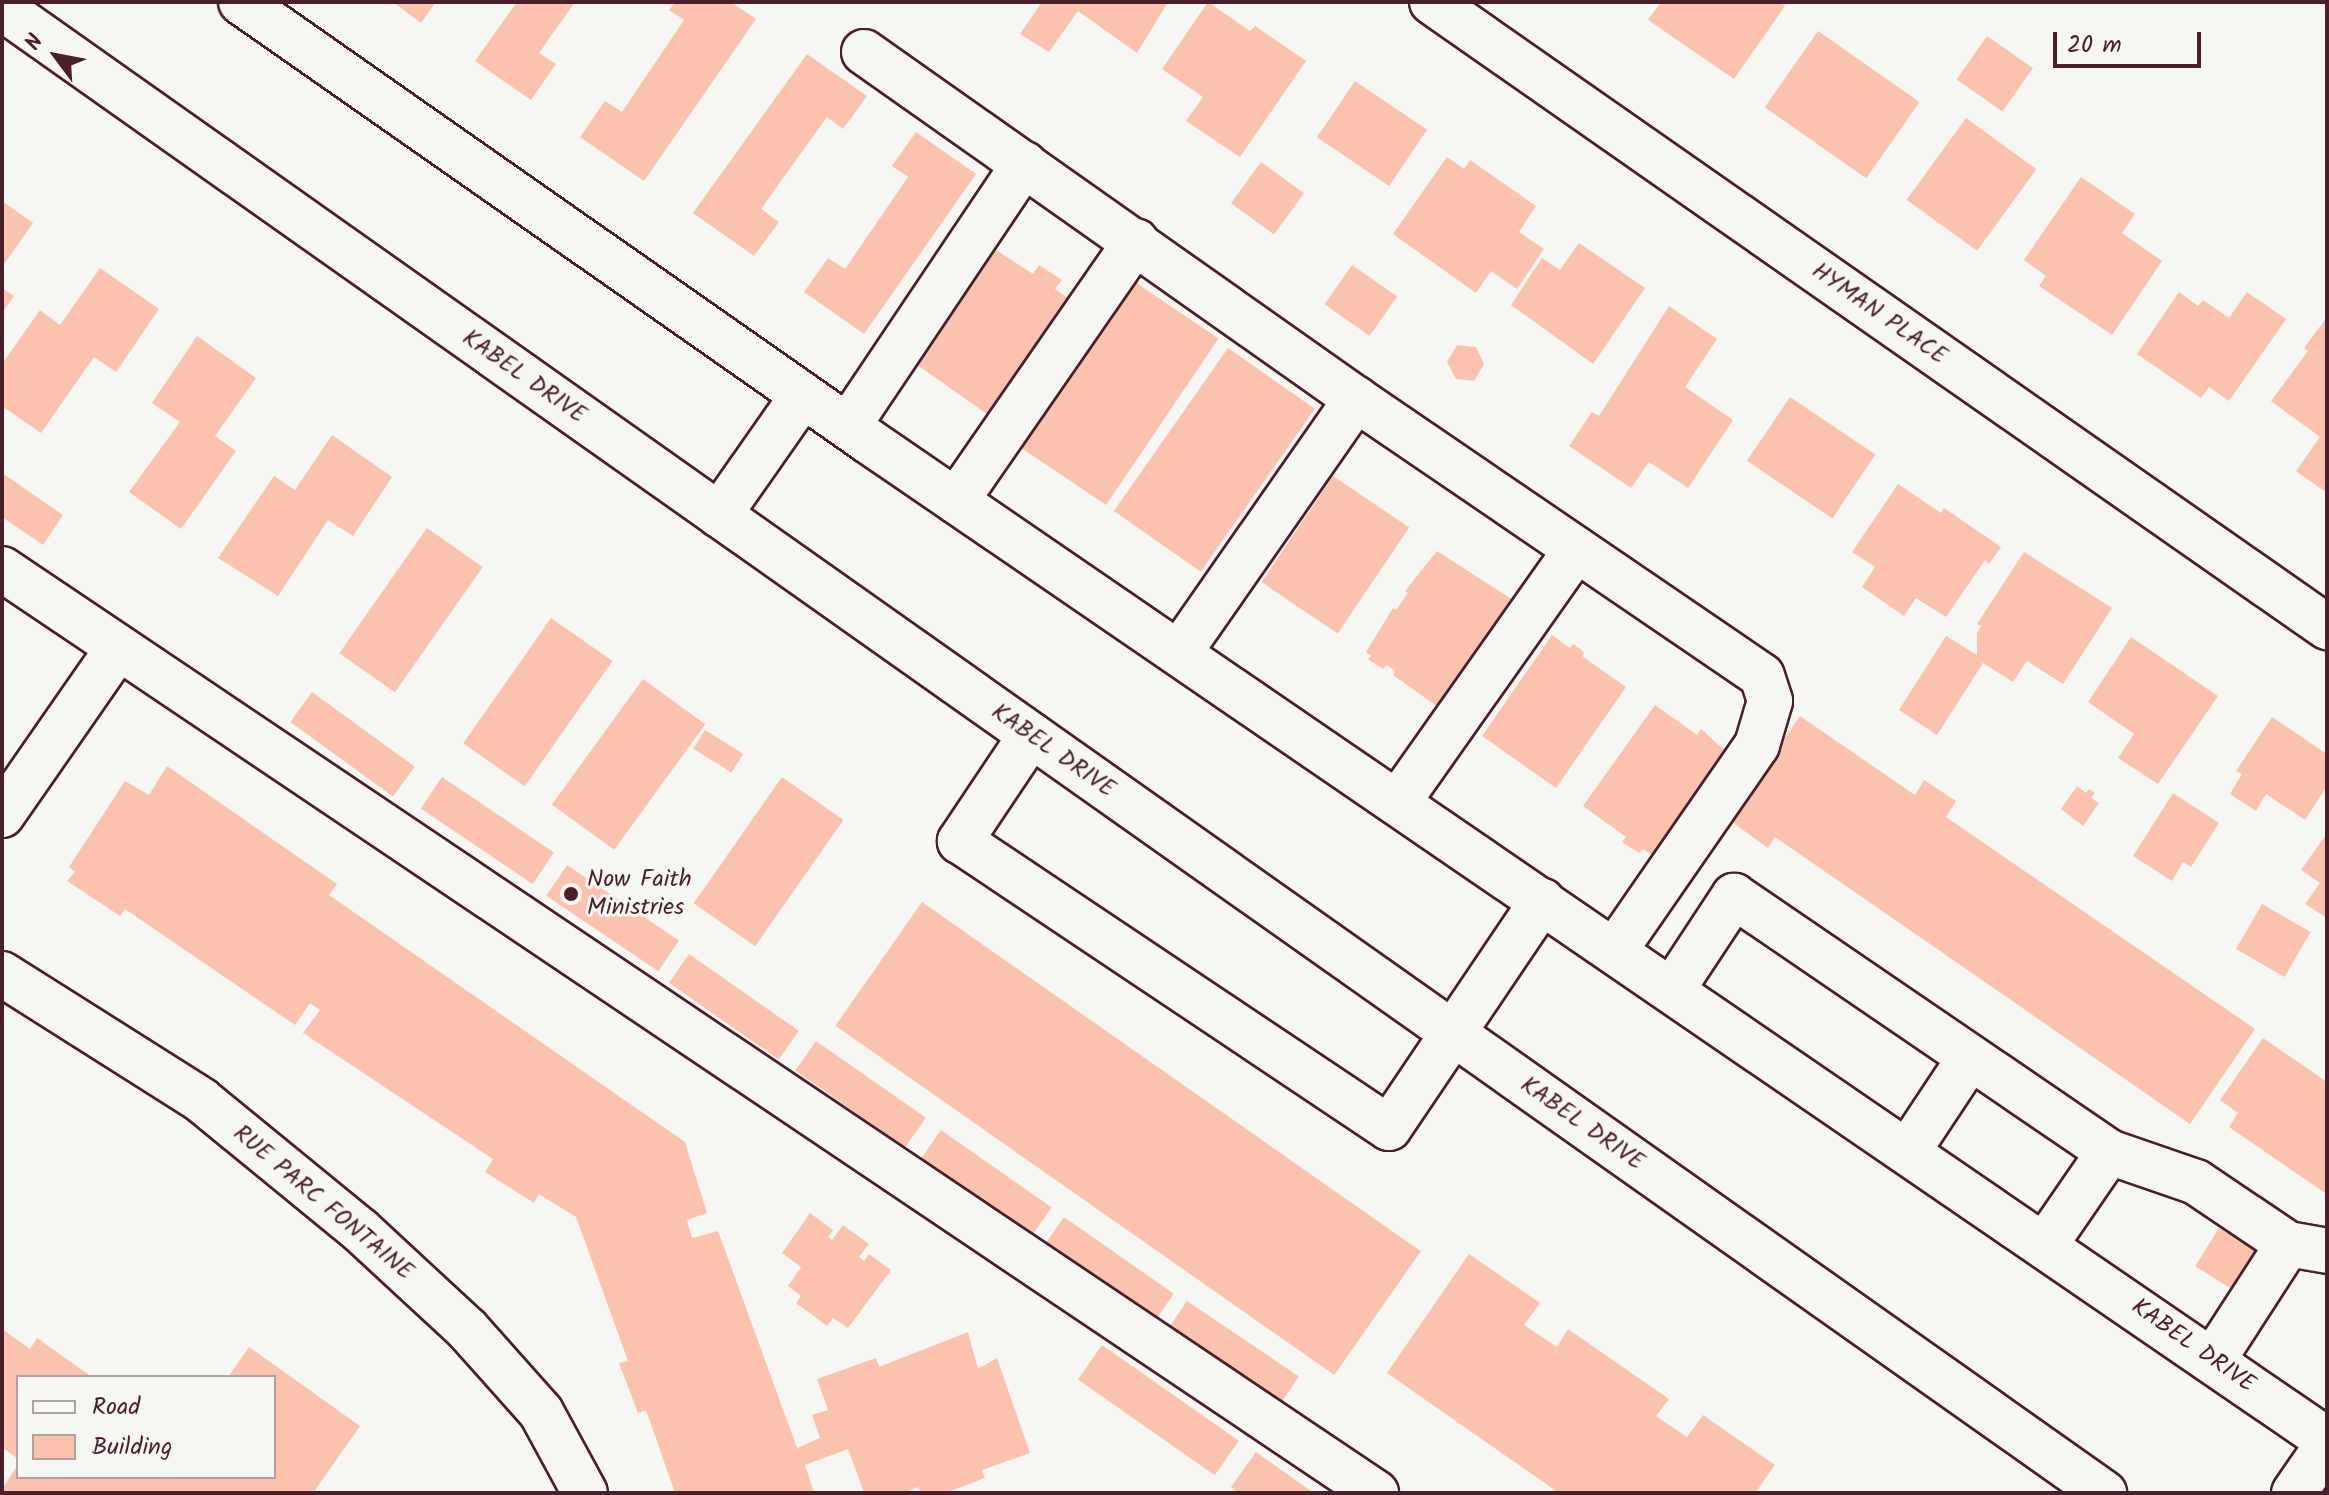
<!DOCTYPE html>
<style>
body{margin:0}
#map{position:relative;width:2329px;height:1495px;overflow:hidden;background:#f6f6f2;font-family:Kalam,sans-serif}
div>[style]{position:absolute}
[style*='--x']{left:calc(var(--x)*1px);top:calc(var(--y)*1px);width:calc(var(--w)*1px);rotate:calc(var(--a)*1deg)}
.building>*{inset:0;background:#fbc3ae;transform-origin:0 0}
.roads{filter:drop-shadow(2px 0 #4a1f2b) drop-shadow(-2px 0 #4a1f2b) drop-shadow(0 2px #4a1f2b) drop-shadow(0 -2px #4a1f2b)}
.minor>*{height:44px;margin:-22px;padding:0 22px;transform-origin:22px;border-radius:22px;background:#f6f6f2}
.dots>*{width:22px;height:22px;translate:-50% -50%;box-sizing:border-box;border:4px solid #f6f6f2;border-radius:50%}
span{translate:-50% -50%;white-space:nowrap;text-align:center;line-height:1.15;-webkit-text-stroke:6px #f6f6f2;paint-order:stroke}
.street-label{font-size:24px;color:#4a1f2b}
.poi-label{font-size:24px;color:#4a1f2b}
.left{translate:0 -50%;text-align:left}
.frame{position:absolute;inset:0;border:4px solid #4a1f2b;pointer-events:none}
.legend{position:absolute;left:16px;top:1375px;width:260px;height:104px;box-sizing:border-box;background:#f6f6f2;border:2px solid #b1a0a2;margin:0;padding:10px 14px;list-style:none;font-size:24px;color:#4a1f2b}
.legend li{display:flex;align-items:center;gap:16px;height:40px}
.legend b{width:40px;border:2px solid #b1a0a2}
.north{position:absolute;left:16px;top:16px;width:80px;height:80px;-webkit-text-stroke:6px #f6f6f2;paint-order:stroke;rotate:302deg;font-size:22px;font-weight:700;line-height:32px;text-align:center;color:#4a1f2b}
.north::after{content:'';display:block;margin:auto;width:28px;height:36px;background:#4a1f2b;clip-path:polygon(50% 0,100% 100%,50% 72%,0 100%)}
.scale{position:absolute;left:2053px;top:32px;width:148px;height:36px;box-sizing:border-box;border:4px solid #4a1f2b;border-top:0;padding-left:10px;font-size:24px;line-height:28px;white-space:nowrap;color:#4a1f2b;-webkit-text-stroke:6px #f6f6f2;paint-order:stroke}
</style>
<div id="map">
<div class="building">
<div style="clip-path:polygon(393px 2px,436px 2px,421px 23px)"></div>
<div style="clip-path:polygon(517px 2px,575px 2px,539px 53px,556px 64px,531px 100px,475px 61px)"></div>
<div style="clip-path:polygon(675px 2px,731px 2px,756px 19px,644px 181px,580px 137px,605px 101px,622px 112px,684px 20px,669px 10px)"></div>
<div style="clip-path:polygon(1042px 2px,1168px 2px,1137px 53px,1078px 11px,1049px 52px,1020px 34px)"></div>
<div style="clip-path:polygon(1208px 2px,1250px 31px,1255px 26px,1306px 61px,1240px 157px,1186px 121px,1203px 97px,1162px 69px)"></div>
<div style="clip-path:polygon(1661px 2px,1779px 2px,1785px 6px,1734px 79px,1648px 20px)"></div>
<div style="left:1818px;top:31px;width:124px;height:93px;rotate:35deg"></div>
<div style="left:1987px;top:36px;width:56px;height:53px;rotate:35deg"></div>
<div style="clip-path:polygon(807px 54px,867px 96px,843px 129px,827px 117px,761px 209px,779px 222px,754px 256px,693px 213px)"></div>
<div style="left:1355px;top:81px;width:87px;height:68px;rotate:34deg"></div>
<div style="left:1966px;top:118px;width:87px;height:101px;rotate:36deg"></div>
<div style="clip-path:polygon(916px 132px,976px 174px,864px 334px,804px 292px,828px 258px,845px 269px,908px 177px,892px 166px)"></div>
<div style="clip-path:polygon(1447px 157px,1464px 169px,1470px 160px,1536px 206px,1519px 232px,1544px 249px,1517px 289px,1491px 271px,1476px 293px,1393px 234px)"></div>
<div style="left:1261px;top:162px;width:53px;height:51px;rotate:36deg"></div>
<div style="clip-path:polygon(2081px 177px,2135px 214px,2122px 233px,2162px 261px,2112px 335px,2039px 286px,2046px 276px,2024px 260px)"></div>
<div style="clip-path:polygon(2px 201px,33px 223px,2px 267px)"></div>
<div style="clip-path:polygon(1579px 243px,1645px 288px,1593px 364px,1511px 305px,1542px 258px,1560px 270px)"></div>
<div style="clip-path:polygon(996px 250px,1033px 274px,1039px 265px,1062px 280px,1055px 289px,1076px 304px,994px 419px,916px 364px)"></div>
<div style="left:1352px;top:265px;width:55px;height:48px;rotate:35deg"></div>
<div style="clip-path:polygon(100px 268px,159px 309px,116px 372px,94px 357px,41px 433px,2px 406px,2px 364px,40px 310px,60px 325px)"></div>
<div style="left:1129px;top:278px;width:108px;height:201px;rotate:34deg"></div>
<div style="clip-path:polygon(2px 288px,14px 296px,2px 313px)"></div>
<div style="clip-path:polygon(2179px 292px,2198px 306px,2203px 300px,2229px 318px,2247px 292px,2286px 319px,2229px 401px,2209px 387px,2201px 398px,2137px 354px)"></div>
<div style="clip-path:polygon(1669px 306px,1717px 339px,1685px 387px,1733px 420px,1688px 488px,1649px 462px,1631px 488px,1569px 446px,1592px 412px,1599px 416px)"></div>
<div style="clip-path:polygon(2327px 317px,2327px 493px,2296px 471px,2320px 437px,2271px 401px,2308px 351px,2304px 348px)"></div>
<div style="clip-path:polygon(197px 336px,256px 378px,215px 436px,236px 451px,181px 529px,129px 492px,180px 422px,152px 403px)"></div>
<div style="clip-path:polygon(1457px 345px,1476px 347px,1484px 364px,1474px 381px,1456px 379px,1447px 362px)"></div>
<div style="left:1228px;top:348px;width:106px;height:199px;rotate:35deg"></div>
<div style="left:1790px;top:397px;width:103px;height:77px;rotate:34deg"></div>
<div style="clip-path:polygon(332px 435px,392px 477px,353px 536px,328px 520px,278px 596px,218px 558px,274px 476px,295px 490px)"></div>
<div style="clip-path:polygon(2px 473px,63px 515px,43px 545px,2px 517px)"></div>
<div style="left:1333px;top:476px;width:92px;height:128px;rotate:34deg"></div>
<div style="clip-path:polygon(1898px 484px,1941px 513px,1944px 508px,2001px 547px,1989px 564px,1985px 560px,1946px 617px,1916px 598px,1904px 616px,1862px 587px,1875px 567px,1852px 552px)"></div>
<div style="left:427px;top:528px;width:68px;height:153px;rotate:35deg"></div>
<div style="clip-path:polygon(1437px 551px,1513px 600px,1438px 707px,1393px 675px,1395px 671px,1387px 665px,1383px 669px,1368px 659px,1371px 656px,1366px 652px,1393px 608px,1396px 610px,1408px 593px,1405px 591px)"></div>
<div style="clip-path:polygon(2024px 552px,2112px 608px,2063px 684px,2027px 661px,2013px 682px,1983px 663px,1937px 735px,1899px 710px,1946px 636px,1977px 655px,1977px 633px,1981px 626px,1977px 624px)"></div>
<div style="left:551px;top:618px;width:75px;height:153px;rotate:35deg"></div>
<div style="clip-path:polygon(1552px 635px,1570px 648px,1573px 644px,1584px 652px,1582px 656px,1626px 687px,1556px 788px,1482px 736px)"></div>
<div style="clip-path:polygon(2131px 637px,2218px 696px,2158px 784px,2118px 758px,2134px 734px,2088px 702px)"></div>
<div style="left:643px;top:679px;width:77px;height:155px;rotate:36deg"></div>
<div style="left:312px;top:692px;width:127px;height:37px;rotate:36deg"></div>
<div style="clip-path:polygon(1655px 705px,1697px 735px,1701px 729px,1733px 758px,1661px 861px,1643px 849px,1639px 853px,1622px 842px,1626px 837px,1583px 806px)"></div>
<div style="clip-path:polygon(1800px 716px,1915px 795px,1924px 780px,1956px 801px,1946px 817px,2255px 1029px,2190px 1124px,1775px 837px,1768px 848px,1728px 819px)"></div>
<div style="clip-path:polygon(2272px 717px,2327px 754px,2327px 786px,2305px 820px,2266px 794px,2256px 811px,2230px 794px,2242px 774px,2236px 771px)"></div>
<div style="left:705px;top:730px;width:45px;height:22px;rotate:32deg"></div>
<div style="clip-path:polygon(167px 766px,337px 884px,329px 895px,685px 1142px,707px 1213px,687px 1220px,692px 1238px,718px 1231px,797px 1448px,820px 1438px,812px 1415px,828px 1410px,817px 1379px,876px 1358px,879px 1367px,968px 1332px,978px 1369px,997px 1358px,1030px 1453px,982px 1470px,985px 1478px,945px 1493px,921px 1493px,918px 1487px,902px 1493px,864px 1493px,848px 1449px,805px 1465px,814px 1493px,675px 1493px,646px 1410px,638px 1413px,619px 1363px,628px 1361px,576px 1217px,539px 1194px,534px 1203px,485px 1172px,493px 1159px,303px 1033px,320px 1010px,310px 1003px,295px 1025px,125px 909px,120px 916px,67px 881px,75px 872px,69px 867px,125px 781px,149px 795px)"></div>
<div style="left:442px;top:777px;width:135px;height:38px;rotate:34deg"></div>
<div style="left:782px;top:777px;width:75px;height:154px;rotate:35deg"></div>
<div style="clip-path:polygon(2077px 786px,2086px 793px,2089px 789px,2095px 793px,2091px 798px,2099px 803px,2083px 826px,2061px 809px)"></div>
<div style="clip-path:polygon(2173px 793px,2219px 823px,2191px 867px,2183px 862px,2172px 881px,2133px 856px)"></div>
<div style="clip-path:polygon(2327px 833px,2327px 918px,2305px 904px,2320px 883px,2301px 870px)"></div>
<div style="left:567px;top:865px;width:135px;height:37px;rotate:34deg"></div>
<div style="left:922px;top:902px;width:609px;height:151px;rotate:35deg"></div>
<div style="left:2262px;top:904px;width:56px;height:52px;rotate:30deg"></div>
<div style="left:689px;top:954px;width:134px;height:35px;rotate:35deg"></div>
<div style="clip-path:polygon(2263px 1038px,2327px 1082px,2325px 1193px,2229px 1127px,2238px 1113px,2220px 1100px)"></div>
<div style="left:816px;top:1041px;width:134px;height:36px;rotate:35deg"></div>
<div style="left:941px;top:1130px;width:135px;height:35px;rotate:35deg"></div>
<div style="clip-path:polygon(810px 1213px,833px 1230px,828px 1237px,832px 1240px,843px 1225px,869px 1244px,859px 1257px,864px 1261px,869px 1254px,891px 1270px,848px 1328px,833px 1318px,827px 1326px,796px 1303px,801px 1296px,788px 1286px,801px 1267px,782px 1253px)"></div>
<div style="left:1064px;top:1217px;width:134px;height:37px;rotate:35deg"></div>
<div style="left:2219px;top:1228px;width:49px;height:45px;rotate:32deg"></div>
<div style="clip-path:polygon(1469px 1254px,1540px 1303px,1524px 1325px,1557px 1347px,1568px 1329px,1669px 1399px,1656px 1416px,1687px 1437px,1703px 1415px,1775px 1465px,1755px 1493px,1559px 1493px,1387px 1373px)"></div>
<div style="left:1187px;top:1301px;width:135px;height:36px;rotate:34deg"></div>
<div style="clip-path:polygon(2px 1329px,30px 1349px,37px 1338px,92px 1377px,18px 1377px,18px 1459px,2px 1447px)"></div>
<div style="left:1102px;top:1345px;width:167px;height:42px;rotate:35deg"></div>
<div style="clip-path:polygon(249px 1347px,360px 1426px,313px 1493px,7px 1493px,2px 1490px,18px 1464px,18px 1477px,274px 1477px,274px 1377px,228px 1377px)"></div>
<div style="clip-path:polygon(1256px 1452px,1314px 1493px,1239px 1493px,1231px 1487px)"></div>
</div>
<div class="roads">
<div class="minor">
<div style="--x:241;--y:2;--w:764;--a:34.98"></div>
<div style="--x:867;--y:440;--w:1770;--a:34.41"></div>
<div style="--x:1432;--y:2;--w:1092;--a:34.93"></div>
<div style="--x:2;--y:8;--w:2574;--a:35.24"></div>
<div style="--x:864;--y:52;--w:602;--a:35.19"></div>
<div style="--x:1356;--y:399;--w:491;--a:34.3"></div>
<div style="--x:1762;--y:676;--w:26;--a:72"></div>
<div style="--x:1770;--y:701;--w:46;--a:106.5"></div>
<div style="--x:1757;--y:745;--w:249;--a:124.7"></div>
<div style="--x:848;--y:426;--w:316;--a:-56.1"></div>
<div style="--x:956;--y:501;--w:316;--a:-55.3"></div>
<div style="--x:719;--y:515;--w:146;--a:-55"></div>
<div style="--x:2;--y:569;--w:1656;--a:33.92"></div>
<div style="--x:1179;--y:653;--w:310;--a:-55.1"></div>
<div style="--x:1031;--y:735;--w:128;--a:123.8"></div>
<div style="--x:960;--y:841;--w:516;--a:33.78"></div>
<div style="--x:1389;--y:1128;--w:274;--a:-56"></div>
<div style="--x:1398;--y:802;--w:309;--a:-54.8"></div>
<div style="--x:2;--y:815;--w:203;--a:-55.2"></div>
<div style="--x:2;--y:974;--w:236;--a:32.3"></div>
<div style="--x:201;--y:1100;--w:205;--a:39.3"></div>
<div style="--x:360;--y:1230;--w:146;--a:42.8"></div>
<div style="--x:467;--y:1329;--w:111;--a:48.3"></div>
<div style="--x:541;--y:1412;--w:92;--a:61.5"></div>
<div style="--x:1672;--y:990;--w:113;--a:-56.6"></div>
<div style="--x:1734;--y:896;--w:454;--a:34.3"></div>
<div style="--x:2109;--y:1152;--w:92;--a:19"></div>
<div style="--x:2196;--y:1182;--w:111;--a:34"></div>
<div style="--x:2288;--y:1244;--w:40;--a:10"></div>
<div style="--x:1908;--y:1151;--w:110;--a:-56.5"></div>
<div style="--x:2045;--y:1245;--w:113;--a:-55.5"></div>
<div style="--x:2213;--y:1360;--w:138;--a:-57.1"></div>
<div style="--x:2294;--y:1493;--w:58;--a:-55.5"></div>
</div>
</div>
<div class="dots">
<div style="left:571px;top:894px;background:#4a1f2b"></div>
</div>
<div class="street-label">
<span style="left:1879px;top:314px;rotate:35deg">HYMAN PLACE</span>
<span style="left:524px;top:377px;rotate:35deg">KABEL DRIVE</span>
<span style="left:1053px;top:751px;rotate:35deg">KABEL DRIVE</span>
<span style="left:1582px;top:1124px;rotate:35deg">KABEL DRIVE</span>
<span style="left:323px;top:1203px;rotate:40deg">RUE PARC FONTAINE</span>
<span style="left:2193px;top:1346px;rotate:35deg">KABEL DRIVE</span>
</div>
<div class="poi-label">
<span class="left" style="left:587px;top:894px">Now Faith<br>Ministries</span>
</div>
<div class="frame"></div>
<ul class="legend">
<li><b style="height:10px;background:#f6f6f2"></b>Road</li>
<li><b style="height:22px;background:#fbc3ae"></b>Building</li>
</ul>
<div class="north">N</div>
<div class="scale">20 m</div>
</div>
